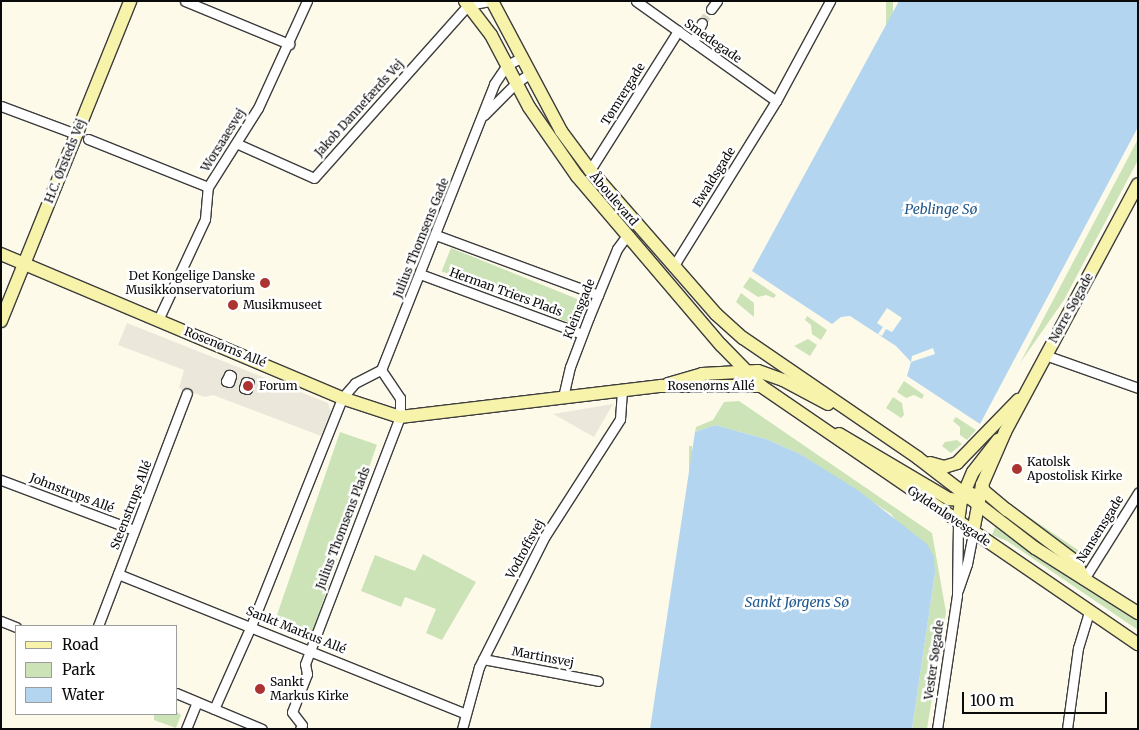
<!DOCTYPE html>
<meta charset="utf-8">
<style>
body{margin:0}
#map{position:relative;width:1139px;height:730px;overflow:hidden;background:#fdfaea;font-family:Merriweather,serif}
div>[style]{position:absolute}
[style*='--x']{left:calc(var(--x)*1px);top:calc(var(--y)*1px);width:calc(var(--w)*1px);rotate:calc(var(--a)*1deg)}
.green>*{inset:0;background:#cbe3b7;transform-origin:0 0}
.plaza>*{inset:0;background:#ebe8db}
.water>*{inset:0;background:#b3d5ef}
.pier>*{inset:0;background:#fdfaea}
.street-tunnel>*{height:9px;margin-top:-4.5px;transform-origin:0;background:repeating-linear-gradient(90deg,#d9d6c8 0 9px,transparent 0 13.5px)}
.roads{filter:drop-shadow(1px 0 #3d3d3d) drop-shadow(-1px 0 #3d3d3d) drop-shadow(0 1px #3d3d3d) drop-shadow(0 -1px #3d3d3d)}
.street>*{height:9px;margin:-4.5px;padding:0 4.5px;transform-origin:4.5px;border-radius:4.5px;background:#fff}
.secondary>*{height:12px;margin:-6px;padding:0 6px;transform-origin:6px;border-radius:6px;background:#f7f3ab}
.dots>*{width:14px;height:14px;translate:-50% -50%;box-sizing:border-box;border:2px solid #fff;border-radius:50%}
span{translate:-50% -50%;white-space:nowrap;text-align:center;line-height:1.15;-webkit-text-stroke:5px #fff;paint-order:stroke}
.street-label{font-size:12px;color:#0a0a0a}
.poi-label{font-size:12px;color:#0a0a0a}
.right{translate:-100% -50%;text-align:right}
.left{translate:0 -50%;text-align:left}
.water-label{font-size:14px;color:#21588e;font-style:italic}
.frame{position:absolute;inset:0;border:2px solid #0a0a0a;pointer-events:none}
.legend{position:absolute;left:15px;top:625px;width:162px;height:90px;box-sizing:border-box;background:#fff;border:1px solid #9d9d9d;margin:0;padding:6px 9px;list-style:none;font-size:15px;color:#0a0a0a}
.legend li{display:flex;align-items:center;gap:10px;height:25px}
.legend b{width:25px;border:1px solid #9d9d9d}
.scale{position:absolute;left:962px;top:692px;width:145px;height:22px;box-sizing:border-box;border:2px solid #0a0a0a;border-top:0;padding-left:6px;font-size:15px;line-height:18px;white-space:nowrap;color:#0a0a0a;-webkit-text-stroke:4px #fff;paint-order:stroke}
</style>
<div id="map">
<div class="green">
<div style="left:886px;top:1px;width:7px;height:300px"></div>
<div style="clip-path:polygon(1138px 139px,1138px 160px,1064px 300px,1020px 363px)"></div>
<div style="left:451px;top:248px;width:141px;height:25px;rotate:22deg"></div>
<div style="clip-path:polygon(750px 277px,776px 295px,774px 298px,766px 295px,758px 297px,743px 287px)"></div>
<div style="clip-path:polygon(741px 293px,754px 303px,754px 317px,736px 302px)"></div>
<div style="clip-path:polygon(807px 316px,827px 330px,821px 340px,812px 334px,811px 325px,805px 320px)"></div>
<div style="clip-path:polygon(808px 339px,817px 345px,810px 356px,794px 346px)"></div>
<div style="clip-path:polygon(904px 381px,924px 395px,922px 399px,914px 395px,906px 398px,897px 392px)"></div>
<div style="clip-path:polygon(893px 397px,902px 403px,904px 415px,901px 418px,886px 408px)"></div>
<div style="clip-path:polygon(739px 401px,932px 533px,946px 612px,927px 729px,912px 729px,935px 573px,891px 514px,800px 454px,766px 439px,715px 425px,695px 432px,696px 427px,713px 420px,724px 402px)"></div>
<div style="clip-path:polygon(956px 417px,976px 430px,967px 440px,960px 435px,960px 427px,953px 421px)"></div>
<div style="left:340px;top:432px;width:39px;height:202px;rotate:19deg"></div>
<div style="clip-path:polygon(957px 440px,962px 444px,951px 453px,942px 446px,945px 442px)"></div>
<div style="left:689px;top:446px;width:3px;height:286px"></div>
<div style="clip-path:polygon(1029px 517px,1081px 552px,1080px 553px,1072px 552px,1027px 520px)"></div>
<div style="clip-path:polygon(995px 527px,1138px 620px,1138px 630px,1007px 541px,992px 535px)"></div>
<div style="clip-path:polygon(423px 554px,476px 582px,442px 640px,426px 633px,436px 609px,405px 597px,401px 607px,361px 591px,375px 555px,415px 571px)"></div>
<div style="clip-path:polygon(176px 711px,181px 715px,176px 728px,154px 720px,154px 714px,176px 714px)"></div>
</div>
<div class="plaza">
<div style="clip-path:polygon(127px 323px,328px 403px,331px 412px,321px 436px,213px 395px,205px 397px,179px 388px,184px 370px,118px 345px)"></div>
<div style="clip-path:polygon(613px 404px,594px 437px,553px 414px)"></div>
</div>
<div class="water">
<div style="clip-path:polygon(899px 1px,1138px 1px,1138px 127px,980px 424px,907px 376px,911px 362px,896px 346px,850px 316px,841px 317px,832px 324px,752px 271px)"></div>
<div style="clip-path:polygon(715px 425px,766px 439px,800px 454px,859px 491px,927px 544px,934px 557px,935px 573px,912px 729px,650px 729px,695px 432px)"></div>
</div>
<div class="pier">
<div style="clip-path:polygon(887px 308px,902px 318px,892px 332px,886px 329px,882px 336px,878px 334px,883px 327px,877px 323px)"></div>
<div style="clip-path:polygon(933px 348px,935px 354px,911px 362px,912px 356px)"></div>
</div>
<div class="street-tunnel">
<div style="--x:702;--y:23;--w:17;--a:-57"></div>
</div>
<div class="roads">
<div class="street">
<div style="--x:185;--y:1;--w:113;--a:22.5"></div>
<div style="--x:636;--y:1;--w:172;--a:35.5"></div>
<div style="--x:711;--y:9;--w:10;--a:-53"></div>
<div style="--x:693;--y:42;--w:21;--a:-65"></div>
<div style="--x:1;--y:106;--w:80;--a:20.5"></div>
<div style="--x:484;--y:115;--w:45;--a:-45"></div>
<div style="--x:516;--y:83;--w:16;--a:-35"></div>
<div style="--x:88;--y:139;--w:129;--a:21.8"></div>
<div style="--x:238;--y:144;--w:83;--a:24.1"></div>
<div style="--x:314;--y:178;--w:232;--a:-48.3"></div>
<div style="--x:468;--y:5;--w:22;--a:-10"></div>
<div style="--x:590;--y:170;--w:165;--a:-57.7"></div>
<div style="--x:436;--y:235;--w:173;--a:20.3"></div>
<div style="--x:673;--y:267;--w:195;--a:-58.2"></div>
<div style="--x:776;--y:101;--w:114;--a:-61.6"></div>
<div style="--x:420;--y:274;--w:173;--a:20.3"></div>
<div style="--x:158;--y:320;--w:111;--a:-65"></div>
<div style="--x:205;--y:219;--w:32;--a:-85"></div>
<div style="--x:208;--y:187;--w:93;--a:-57.7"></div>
<div style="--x:258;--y:108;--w:118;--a:-65.4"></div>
<div style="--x:1045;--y:355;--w:99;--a:19.5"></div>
<div style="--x:229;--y:375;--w:2;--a:27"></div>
<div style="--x:231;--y:376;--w:6;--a:108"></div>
<div style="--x:229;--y:382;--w:3;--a:-162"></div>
<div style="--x:226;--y:381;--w:7;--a:-63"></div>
<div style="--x:246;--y:382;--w:3;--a:18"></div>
<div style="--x:249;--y:383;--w:6;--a:108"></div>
<div style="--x:247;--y:389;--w:3;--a:-162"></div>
<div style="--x:244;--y:388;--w:6;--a:-72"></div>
<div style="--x:563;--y:397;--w:31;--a:-77"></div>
<div style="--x:570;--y:367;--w:53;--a:-69.2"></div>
<div style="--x:589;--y:317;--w:74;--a:-67.6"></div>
<div style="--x:617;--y:249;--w:17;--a:-54"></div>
<div style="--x:1;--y:480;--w:142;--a:20.6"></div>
<div style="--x:118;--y:574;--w:373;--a:21.9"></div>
<div style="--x:1084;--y:579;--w:102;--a:-57.9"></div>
<div style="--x:958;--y:590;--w:28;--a:-71"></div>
<div style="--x:967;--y:564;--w:33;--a:-79"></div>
<div style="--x:1;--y:621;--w:16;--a:22"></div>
<div style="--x:98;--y:626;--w:249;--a:-69.1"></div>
<div style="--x:483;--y:659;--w:117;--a:10.8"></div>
<div style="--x:176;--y:693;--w:93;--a:22.7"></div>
<div style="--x:214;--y:709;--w:91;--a:-66"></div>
<div style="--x:251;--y:626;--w:245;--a:-68.2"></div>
<div style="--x:342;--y:398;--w:20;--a:-49"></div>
<div style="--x:355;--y:383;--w:29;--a:-27"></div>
<div style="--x:381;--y:370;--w:308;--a:-68.4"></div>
<div style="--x:494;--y:84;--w:23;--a:-56"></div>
<div style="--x:507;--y:65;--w:16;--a:-27"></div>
<div style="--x:186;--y:729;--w:29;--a:-68"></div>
<div style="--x:300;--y:729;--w:4;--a:-63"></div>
<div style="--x:302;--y:725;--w:16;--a:-128"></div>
<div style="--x:292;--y:712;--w:41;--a:-68.5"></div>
<div style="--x:307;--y:674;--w:10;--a:-101"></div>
<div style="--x:305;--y:664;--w:265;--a:-69"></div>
<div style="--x:400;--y:417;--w:19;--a:-90"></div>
<div style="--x:400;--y:398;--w:34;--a:-124"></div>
<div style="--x:462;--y:729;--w:64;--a:-74.7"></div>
<div style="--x:479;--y:667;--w:147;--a:-63.3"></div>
<div style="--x:545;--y:536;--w:139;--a:-57.3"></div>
<div style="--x:620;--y:419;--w:28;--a:-86"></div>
<div style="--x:937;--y:729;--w:135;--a:-81.5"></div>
<div style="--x:957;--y:595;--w:73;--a:-89.2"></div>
<div style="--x:1067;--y:729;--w:82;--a:-82.3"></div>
<div style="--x:1078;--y:648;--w:38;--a:-73"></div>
</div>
<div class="secondary">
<div style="--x:465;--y:1;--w:43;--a:52.6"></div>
<div style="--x:491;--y:35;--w:81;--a:62.2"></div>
<div style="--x:529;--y:107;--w:84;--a:55.2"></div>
<div style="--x:577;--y:176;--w:222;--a:49.6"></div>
<div style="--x:721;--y:345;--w:57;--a:45.7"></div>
<div style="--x:761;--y:386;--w:457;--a:34.4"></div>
<div style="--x:492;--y:1;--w:147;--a:62"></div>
<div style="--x:561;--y:131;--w:49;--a:53.4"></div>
<div style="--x:590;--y:170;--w:191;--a:48.8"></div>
<div style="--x:716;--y:314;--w:36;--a:42"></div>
<div style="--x:743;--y:338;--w:212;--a:34.4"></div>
<div style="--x:918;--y:458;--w:148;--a:37.6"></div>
<div style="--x:1035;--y:548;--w:122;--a:32.3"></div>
<div style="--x:1;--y:254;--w:370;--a:22.9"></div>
<div style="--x:342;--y:398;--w:61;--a:18.1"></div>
<div style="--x:400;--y:417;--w:263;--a:-6.8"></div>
<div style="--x:661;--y:386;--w:100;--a:0"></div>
<div style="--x:1;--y:321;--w:345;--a:-68"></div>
<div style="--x:668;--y:384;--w:35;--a:-16"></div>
<div style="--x:702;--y:374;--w:56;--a:-3.1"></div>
<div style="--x:758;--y:371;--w:27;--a:20"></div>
<div style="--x:783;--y:380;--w:51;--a:28.1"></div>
<div style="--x:839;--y:434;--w:128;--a:30.6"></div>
<div style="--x:949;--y:499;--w:12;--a:5"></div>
<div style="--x:961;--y:500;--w:13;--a:-27"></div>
<div style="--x:930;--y:463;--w:15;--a:16"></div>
<div style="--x:944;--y:467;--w:14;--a:-17"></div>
<div style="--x:957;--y:463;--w:88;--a:-45.9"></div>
<div style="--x:982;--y:485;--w:6;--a:72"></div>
<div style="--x:984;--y:491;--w:30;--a:40"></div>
<div style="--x:1007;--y:510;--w:85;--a:36.9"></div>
<div style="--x:1075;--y:561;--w:20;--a:63"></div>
<div style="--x:958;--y:522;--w:22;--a:-82"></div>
<div style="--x:961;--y:500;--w:30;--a:-67"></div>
<div style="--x:973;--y:472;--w:41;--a:-52"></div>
<div style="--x:973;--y:532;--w:48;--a:-79.2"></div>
<div style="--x:982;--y:485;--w:58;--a:-66.5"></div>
<div style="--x:1005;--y:432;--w:281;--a:-61.8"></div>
</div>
</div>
<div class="dots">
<div style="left:265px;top:283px;background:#ab3331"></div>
<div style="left:233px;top:305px;background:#ab3331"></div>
<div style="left:248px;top:386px;background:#ab3331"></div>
<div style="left:1017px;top:469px;background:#ab3331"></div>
<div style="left:260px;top:689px;background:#ab3331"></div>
</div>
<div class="street-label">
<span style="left:713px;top:41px;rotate:35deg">Smedegade</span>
<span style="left:623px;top:94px;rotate:-58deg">Tømrergade</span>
<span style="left:359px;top:108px;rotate:-48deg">Jakob Dannefærds Vej</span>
<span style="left:223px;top:140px;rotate:-58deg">Worsaaesvej</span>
<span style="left:65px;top:161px;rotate:-68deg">H.C. Ørsteds Vej</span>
<span style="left:714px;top:177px;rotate:-58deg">Ewaldsgade</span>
<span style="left:614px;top:199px;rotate:49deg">Åboulevard</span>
<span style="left:421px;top:238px;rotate:-68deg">Julius Thomsens Gade</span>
<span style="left:506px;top:292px;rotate:20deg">Herman Triers Plads</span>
<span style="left:1071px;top:308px;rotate:-61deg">Nørre Søgade</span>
<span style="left:579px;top:309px;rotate:-68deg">Kleinsgade</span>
<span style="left:225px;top:347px;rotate:22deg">Rosenørns Allé</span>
<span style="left:711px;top:386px">Rosenørns Allé</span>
<span style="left:72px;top:493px;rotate:21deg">Johnstrups Allé</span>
<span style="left:131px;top:505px;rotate:-69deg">Steenstrups Allé</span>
<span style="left:949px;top:516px;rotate:34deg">Gyldenløvesgade</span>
<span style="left:343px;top:528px;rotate:-69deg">Julius Thomsens Plads</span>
<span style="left:1100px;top:529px;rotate:-58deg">Nansensgade</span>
<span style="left:525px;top:549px;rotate:-61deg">Vodroffsvej</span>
<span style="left:296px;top:630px;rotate:22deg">Sankt Markus Allé</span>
<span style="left:543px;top:657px;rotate:11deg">Martinsvej</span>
<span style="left:934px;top:660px;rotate:-82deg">Vester Søgade</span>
</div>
<div class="poi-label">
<span class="right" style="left:255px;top:283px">Det Kongelige Danske<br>Musikkonservatorium</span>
<span class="left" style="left:243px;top:305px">Musikmuseet</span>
<span class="left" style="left:259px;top:386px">Forum</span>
<span class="left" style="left:1027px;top:469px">Katolsk<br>Apostolisk Kirke</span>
<span class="left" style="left:270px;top:689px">Sankt<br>Markus Kirke</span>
</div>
<div class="water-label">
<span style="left:941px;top:209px">Peblinge Sø</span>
<span style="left:797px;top:602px">Sankt Jørgens Sø</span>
</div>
<div class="frame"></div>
<ul class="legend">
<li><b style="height:6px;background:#f7f3ab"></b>Road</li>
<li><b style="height:14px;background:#cbe3b7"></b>Park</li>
<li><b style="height:14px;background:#b3d5ef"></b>Water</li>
</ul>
<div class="scale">100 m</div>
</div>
